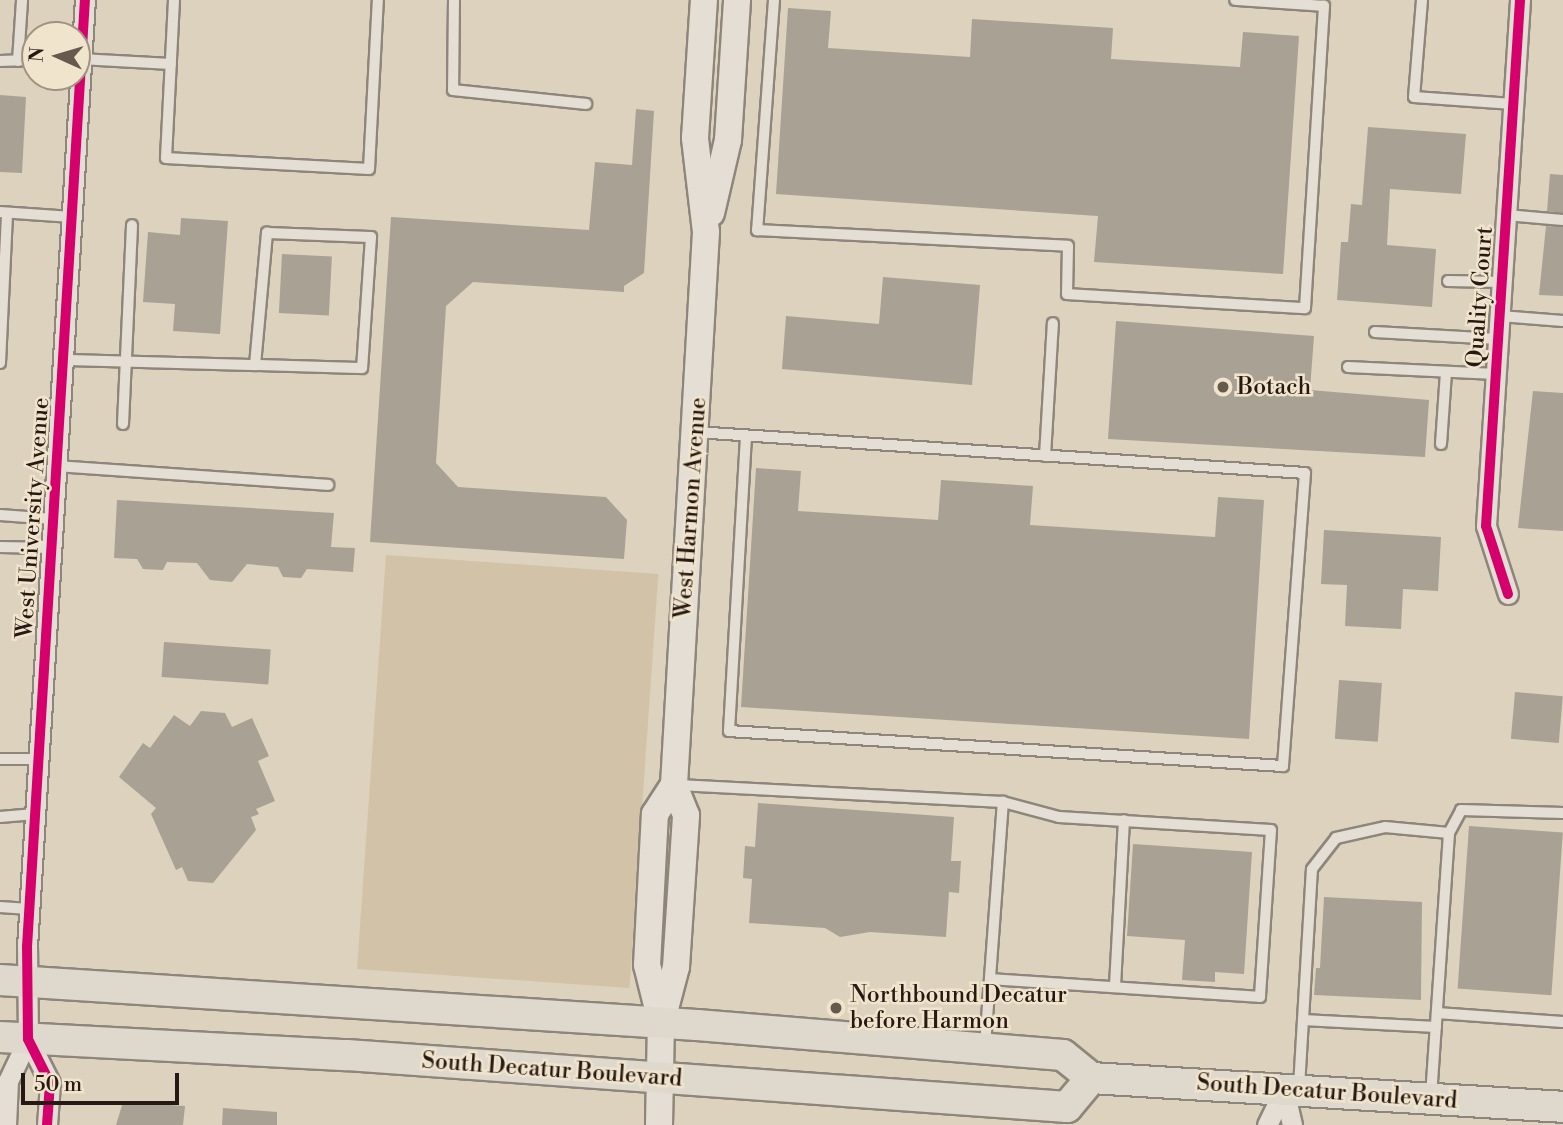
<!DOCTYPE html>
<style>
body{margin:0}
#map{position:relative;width:1563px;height:1125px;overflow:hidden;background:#dcd2be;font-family:"Libre Bodoni",serif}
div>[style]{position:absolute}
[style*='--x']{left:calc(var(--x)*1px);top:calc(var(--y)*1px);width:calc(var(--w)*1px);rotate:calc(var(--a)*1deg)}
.green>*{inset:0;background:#d1c2a8;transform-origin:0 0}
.building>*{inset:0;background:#a9a194;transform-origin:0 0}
.roads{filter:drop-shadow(2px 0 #8e867a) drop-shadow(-2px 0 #8e867a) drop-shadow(0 2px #8e867a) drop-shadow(0 -2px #8e867a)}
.service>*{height:10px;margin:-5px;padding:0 5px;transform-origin:5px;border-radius:5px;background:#e4ded4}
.minor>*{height:19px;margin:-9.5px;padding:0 9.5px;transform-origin:9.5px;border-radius:9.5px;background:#e4ded4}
.secondary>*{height:26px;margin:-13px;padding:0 13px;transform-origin:13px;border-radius:13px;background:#e4ded4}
.primary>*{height:30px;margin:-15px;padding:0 15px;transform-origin:15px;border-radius:15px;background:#dfd9cd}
.cycleway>*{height:10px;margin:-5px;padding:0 5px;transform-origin:5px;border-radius:5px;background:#d6006c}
.dots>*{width:19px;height:19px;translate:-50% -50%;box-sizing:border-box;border:4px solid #f1e4cc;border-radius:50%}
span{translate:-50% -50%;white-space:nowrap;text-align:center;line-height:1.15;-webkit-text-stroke:5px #f1e4cc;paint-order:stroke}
.street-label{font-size:23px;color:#261913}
.poi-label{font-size:23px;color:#261913}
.left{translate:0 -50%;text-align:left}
.north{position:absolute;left:21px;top:21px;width:70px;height:70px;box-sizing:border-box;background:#f1e4cc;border:2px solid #a09382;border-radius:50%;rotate:274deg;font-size:19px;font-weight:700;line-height:28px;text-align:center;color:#261913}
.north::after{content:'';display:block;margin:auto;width:24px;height:32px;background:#665a4f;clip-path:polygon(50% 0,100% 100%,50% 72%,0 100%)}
.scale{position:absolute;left:21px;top:1073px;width:158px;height:32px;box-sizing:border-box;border:4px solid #261913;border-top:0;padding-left:9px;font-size:21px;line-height:24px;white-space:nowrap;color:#261913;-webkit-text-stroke:5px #f1e4cc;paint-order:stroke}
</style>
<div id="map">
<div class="green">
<div style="left:386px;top:555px;width:273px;height:415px;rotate:4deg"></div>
</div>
<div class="building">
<div style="clip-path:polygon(788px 8px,831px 11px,828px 48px,970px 57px,972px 19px,1113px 28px,1111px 59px,1240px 67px,1243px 32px,1299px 36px,1283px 274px,1094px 262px,1098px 216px,776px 194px)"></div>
<div style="clip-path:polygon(0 95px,26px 97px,22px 173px,0 172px)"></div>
<div style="clip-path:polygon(636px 109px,654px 111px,644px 273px,624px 286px,624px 292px,473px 282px,446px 306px,436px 463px,458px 487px,606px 497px,627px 520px,624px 559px,370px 542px,391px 217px,589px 230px,595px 162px,632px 165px)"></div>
<div style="clip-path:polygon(1368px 127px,1466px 134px,1461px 194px,1390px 189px,1387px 245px,1436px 249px,1432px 307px,1337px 300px,1341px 242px,1348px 242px,1351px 204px,1362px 205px)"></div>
<div style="clip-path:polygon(1550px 174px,1563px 175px,1563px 213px,1547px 211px)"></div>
<div style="clip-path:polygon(181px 218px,228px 221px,220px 334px,173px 331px,175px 304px,143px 302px,148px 232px,180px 235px)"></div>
<div style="clip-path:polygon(1546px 226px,1563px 227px,1563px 296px,1539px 295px)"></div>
<div style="left:282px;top:254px;width:50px;height:59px;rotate:3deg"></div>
<div style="clip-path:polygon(883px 277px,980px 285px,972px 385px,782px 369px,786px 316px,879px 324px)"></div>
<div style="clip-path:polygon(1116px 321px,1314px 336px,1310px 390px,1429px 400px,1425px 457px,1108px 439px)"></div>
<div style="clip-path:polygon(1533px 391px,1563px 393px,1563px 531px,1518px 528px)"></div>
<div style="clip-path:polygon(756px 468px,801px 471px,798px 511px,938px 520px,941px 480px,1033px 486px,1030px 525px,1215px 537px,1218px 497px,1264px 500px,1249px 739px,741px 707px)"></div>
<div style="clip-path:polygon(117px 500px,334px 513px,331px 547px,355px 548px,353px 572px,307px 569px,301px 578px,283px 577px,278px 567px,247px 564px,232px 582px,210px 580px,197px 563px,167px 562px,163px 570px,143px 569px,137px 559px,114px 558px)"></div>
<div style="clip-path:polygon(1324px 530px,1441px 537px,1438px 591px,1403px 589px,1401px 629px,1345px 626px,1347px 585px,1321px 584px)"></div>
<div style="left:164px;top:642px;width:107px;height:35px;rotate:4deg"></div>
<div style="left:1339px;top:680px;width:43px;height:59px;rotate:4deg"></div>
<div style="left:1515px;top:692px;width:48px;height:47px;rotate:5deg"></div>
<div style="clip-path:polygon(201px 711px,225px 713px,232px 727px,252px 718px,269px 756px,258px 761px,275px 801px,256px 809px,259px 814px,251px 817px,256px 830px,213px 883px,188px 881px,182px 867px,176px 870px,151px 814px,156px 808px,119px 777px,143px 743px,150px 748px,174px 715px,190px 726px)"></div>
<div style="clip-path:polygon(758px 803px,954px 817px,951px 861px,961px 861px,959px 893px,949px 892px,946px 937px,870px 932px,840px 937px,825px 928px,749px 923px,752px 879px,743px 878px,745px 846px,755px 847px)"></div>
<div style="left:1469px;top:826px;width:94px;height:163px;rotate:4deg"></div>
<div style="clip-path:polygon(1133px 844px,1252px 852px,1244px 974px,1215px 972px,1215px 982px,1182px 980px,1185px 940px,1127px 936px)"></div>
<div style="clip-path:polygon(1324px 897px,1422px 902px,1421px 1000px,1314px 995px,1316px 968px,1320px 968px)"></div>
<div style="clip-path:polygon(123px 1102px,185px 1106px,183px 1125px,116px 1125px)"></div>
<div style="clip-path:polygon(223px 1108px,277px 1112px,277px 1125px,222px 1125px)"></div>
</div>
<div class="roads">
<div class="service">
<div style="--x:174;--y:0;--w:158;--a:92.9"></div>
<div style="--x:166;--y:158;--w:203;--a:3.1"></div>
<div style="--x:369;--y:169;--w:169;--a:-87"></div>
<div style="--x:454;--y:0;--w:90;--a:90.6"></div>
<div style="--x:453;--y:90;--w:134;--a:6"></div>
<div style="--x:774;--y:0;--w:231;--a:94.2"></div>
<div style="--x:757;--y:230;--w:311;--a:2.9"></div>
<div style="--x:1068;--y:246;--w:48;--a:91.2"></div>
<div style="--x:1067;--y:294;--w:238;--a:3.4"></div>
<div style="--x:1305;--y:308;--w:303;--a:-86.4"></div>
<div style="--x:1324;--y:6;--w:89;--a:-176.1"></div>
<div style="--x:1422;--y:0;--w:97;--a:94.7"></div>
<div style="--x:1414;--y:97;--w:99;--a:4"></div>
<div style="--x:80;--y:59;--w:91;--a:3.1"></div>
<div style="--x:0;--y:61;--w:35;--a:-2"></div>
<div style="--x:18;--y:61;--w:61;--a:-86.2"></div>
<div style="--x:0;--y:212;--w:72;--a:4"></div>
<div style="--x:1506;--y:215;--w:57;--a:5"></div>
<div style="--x:1448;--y:281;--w:54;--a:1.1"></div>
<div style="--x:1500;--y:316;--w:63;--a:4.5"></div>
<div style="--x:1375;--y:332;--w:123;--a:3.3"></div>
<div style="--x:64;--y:360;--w:191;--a:1.5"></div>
<div style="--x:255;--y:365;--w:133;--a:-84.8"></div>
<div style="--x:267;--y:233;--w:104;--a:2.2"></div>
<div style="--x:371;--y:237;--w:131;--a:93.9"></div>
<div style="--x:362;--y:368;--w:107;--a:-178.4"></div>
<div style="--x:0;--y:363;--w:150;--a:-87.3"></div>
<div style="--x:1348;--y:367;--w:148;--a:2.7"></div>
<div style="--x:123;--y:424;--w:199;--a:-87.4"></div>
<div style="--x:696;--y:432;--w:610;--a:3.85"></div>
<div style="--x:1305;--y:473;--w:294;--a:94.3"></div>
<div style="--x:1283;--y:766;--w:555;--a:-176.39"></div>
<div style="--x:729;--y:731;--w:295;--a:-86.7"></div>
<div style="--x:1441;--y:444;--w:72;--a:-86"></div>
<div style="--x:1045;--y:456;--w:133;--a:-86.6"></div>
<div style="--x:57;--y:466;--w:272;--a:4"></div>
<div style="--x:0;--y:515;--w:54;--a:4.2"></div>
<div style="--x:0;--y:547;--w:52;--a:1.1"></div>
<div style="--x:0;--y:759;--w:38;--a:0"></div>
<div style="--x:678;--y:785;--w:325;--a:3"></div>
<div style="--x:1003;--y:802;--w:58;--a:15"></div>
<div style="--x:1059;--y:817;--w:212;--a:3.5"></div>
<div style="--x:1271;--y:830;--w:167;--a:93.8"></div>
<div style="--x:1260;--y:997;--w:270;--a:-176.2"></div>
<div style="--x:0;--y:817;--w:35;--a:-5"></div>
<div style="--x:1449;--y:833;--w:26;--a:-62"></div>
<div style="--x:1461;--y:810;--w:102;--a:1.7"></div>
<div style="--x:0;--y:907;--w:29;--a:4"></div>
<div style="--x:1115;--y:986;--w:166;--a:-86.9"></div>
<div style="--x:1437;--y:1013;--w:126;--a:4.1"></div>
<div style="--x:1303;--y:1020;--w:133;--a:3"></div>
<div style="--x:985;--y:1046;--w:245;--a:-85.8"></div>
<div style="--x:1299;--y:1087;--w:218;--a:-86.6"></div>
<div style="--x:1312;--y:869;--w:39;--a:-52"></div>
<div style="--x:1336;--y:838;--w:50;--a:-12.7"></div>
<div style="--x:1385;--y:827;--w:64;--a:5.4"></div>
<div style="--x:1449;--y:833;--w:265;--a:93.9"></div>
</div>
<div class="minor">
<div style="--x:1508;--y:594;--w:71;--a:-107.9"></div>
<div style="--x:1486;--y:526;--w:527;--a:-86.3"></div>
<div style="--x:1284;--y:1090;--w:36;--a:77"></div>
<div style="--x:6;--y:1125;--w:44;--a:-87.4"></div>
<div style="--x:8;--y:1081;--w:47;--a:-64.5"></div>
<div style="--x:47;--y:1125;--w:42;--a:-85.9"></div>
<div style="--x:50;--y:1083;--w:49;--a:-116.6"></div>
<div style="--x:28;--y:1039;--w:92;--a:-90.6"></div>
<div style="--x:27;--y:947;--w:949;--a:-86.5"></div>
<div style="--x:1267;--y:1125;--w:39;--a:-64"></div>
</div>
<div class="secondary">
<div style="--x:711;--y:213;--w:75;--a:-76.9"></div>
<div style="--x:728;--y:140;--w:140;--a:-86.3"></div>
<div style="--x:661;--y:1021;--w:58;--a:-104"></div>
<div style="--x:647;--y:965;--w:151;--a:-87"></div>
<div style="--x:655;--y:814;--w:35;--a:-57"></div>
<div style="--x:659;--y:1125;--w:101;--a:-88.9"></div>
<div style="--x:661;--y:1024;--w:59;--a:-75.3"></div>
<div style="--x:676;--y:967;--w:152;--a:-86.2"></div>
<div style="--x:686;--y:815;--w:32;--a:-112"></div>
<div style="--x:674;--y:785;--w:554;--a:-86.69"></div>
<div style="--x:706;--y:232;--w:95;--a:-96.7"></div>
<div style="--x:695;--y:138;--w:138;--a:-86.3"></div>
</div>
<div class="primary">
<div style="--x:0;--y:980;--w:698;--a:3.69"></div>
<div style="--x:697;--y:1025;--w:367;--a:4.7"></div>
<div style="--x:1063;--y:1055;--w:36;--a:39"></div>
<div style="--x:1091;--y:1078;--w:473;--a:3.5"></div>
<div style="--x:0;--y:1037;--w:347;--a:3"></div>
<div style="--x:347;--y:1055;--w:722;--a:4.13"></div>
<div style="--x:1067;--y:1107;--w:38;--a:-50"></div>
</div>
</div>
<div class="cycleway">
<div style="--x:1508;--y:594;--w:71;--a:-107.9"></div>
<div style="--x:1486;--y:526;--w:527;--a:-86.3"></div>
<div style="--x:47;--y:1125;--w:42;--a:-85.9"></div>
<div style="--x:50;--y:1083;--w:49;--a:-116.6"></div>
<div style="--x:28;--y:1039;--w:92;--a:-90.6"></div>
<div style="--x:27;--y:947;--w:949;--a:-86.5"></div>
</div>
<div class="dots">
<div style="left:1223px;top:387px;background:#665a4f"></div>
<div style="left:836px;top:1008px;background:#665a4f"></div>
</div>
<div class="street-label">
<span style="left:1480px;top:297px;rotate:-86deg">Quality Court</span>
<span style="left:691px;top:508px;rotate:-86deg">West Harmon Avenue</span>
<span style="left:33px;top:518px;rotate:-86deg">West University Avenue</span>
<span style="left:552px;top:1070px;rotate:4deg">South Decatur Boulevard</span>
<span style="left:1327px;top:1092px;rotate:4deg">South Decatur Boulevard</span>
</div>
<div class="poi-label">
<span class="left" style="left:1237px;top:387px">Botach</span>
<span class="left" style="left:850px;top:1008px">Northbound Decatur<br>before Harmon</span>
</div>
<div class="north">N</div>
<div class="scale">50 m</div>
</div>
